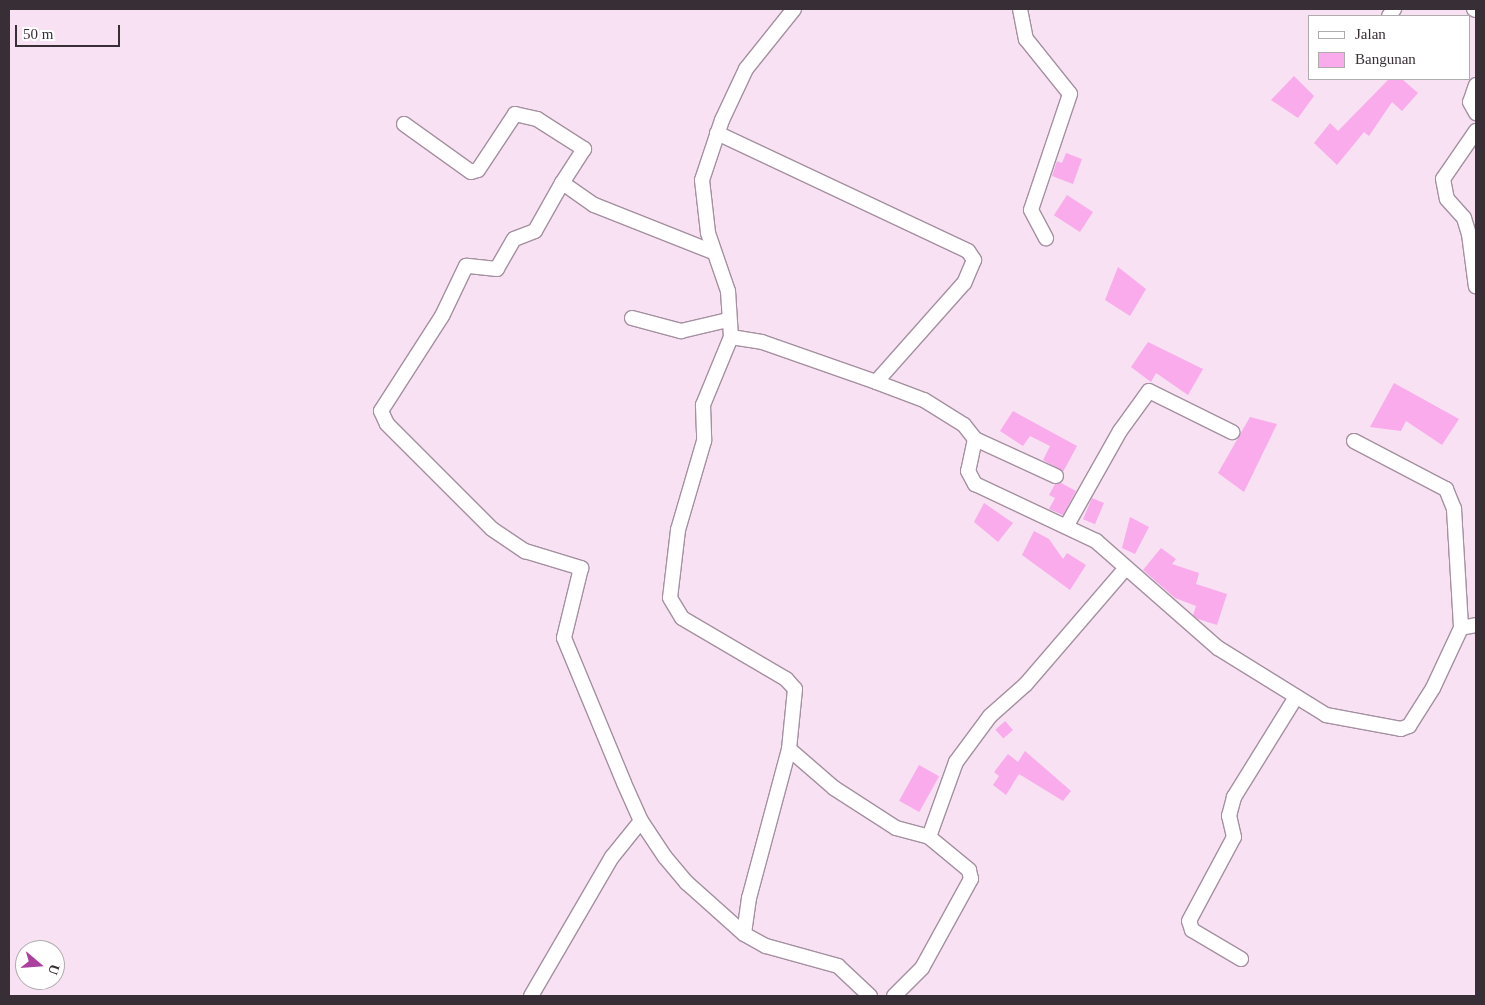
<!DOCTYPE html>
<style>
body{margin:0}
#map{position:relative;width:1485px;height:1005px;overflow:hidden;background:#f7e1f2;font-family:"Times New Roman",serif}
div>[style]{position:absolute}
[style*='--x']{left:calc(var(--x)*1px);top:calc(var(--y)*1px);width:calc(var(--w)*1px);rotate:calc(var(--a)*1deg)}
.building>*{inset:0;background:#f9abec;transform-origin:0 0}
.roads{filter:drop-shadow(1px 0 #a490a0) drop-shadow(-1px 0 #a490a0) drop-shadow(0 1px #a490a0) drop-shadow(0 -1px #a490a0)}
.minor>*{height:14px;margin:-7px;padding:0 7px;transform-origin:7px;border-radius:7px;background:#fff}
span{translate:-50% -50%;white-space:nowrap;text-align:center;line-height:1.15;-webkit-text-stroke:4px #fff;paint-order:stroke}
.frame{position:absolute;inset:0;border:10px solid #372f35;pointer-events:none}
.legend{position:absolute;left:1308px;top:15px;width:162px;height:65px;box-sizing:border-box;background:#fff;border:1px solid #afacae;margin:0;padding:6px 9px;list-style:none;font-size:15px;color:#372f35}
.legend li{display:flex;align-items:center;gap:10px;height:25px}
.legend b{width:25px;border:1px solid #afacae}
.north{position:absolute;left:15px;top:940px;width:50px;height:50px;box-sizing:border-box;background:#fff;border:1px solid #afacae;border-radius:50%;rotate:108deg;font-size:14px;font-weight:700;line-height:20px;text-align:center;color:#372f35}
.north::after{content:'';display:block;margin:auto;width:18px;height:22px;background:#ac409f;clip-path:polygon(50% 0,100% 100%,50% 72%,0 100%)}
.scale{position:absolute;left:15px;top:25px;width:105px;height:22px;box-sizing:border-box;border:2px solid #372f35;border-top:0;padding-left:6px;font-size:15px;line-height:18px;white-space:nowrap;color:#372f35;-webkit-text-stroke:4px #fff;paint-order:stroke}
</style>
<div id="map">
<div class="building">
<div style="clip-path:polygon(1294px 76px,1314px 96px,1298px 118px,1271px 100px)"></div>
<div style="clip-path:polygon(1389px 79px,1402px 79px,1418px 93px,1402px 111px,1392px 102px,1369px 136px,1364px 132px,1337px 165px,1314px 143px,1330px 123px,1338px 131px)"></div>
<div style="clip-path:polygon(1066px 153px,1082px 159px,1073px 184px,1052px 176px,1057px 161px,1062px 163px)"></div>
<div style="left:1067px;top:195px;width:31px;height:24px;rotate:33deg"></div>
<div style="clip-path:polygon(1118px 267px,1146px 289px,1130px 316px,1105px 300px)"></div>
<div style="clip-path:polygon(1148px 342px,1203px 369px,1188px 395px,1156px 373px,1151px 382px,1131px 367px)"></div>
<div style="clip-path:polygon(1394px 383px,1459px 419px,1442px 445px,1406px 421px,1401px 431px,1370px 427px)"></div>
<div style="clip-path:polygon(1013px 411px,1077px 446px,1063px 472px,1043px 460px,1050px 446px,1030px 436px,1023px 446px,1000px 431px)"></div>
<div style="clip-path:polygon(1250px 417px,1277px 424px,1244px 492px,1218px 473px)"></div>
<div style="clip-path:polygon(1061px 483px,1076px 491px,1063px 515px,1049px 509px,1055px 498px,1049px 495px,1055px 484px)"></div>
<div style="left:1092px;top:498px;width:13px;height:23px;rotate:23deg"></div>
<div style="clip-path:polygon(984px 503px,1013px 523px,998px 542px,974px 522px)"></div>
<div style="clip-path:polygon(1130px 517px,1149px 527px,1135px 554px,1122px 548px)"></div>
<div style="clip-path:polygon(1034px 531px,1049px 539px,1063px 559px,1067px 553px,1086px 565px,1070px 590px,1022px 555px)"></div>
<div style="clip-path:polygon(1161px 548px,1176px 559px,1172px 564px,1199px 573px,1196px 584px,1227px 594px,1217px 625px,1198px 619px,1193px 615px,1196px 606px,1175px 598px,1143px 570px)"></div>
<div style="left:1005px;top:721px;width:12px;height:13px;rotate:48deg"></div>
<div style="clip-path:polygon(1025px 751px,1071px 791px,1063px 801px,1019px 774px,1006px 795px,993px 785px,999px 776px,994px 772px,1008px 754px,1018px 762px)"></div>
<div style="left:919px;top:765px;width:23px;height:41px;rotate:29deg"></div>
</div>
<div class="roads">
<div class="minor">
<div style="--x:794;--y:9;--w:77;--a:128.7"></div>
<div style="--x:746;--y:69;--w:56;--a:115.2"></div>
<div style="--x:722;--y:120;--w:63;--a:108.4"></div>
<div style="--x:702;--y:180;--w:53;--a:83.5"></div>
<div style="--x:708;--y:233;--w:61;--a:71"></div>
<div style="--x:728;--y:291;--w:46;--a:86.3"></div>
<div style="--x:731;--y:337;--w:31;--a:9"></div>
<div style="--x:762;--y:342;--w:121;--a:19.3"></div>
<div style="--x:876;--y:382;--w:51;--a:20.6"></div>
<div style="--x:924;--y:400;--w:47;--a:32"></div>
<div style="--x:964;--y:425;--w:18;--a:52"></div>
<div style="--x:975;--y:439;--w:33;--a:102"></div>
<div style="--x:968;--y:471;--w:15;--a:62"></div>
<div style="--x:975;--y:484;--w:134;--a:25.2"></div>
<div style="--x:1096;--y:541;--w:162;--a:41.3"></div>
<div style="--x:1218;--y:648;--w:127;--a:31.8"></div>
<div style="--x:1326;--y:715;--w:76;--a:10.6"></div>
<div style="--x:1401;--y:729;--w:9;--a:-21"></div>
<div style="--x:1409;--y:726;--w:45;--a:-57.7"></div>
<div style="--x:1433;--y:688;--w:66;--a:-65"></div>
<div style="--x:1461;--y:628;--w:15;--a:-11"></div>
<div style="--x:1020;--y:9;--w:31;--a:79"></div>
<div style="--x:1026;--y:39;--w:70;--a:51.3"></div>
<div style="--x:1070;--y:94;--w:122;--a:108.6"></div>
<div style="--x:1031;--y:210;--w:32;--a:62"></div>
<div style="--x:1474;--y:9;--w:2;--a:27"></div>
<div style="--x:1389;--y:16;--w:9;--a:-54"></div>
<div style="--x:1476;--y:85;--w:18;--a:109"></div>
<div style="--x:1470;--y:102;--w:13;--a:61"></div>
<div style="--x:404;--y:124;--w:82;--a:35.6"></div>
<div style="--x:471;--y:172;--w:7;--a:-16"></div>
<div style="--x:478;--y:170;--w:67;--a:-56.5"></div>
<div style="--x:515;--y:114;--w:23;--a:13"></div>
<div style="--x:537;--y:119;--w:56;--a:32.6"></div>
<div style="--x:584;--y:149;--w:40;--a:122.9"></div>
<div style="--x:1476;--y:131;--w:58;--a:124.5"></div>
<div style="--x:1443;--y:179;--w:20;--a:79"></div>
<div style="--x:1447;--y:199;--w:25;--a:48"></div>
<div style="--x:1464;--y:218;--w:17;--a:73"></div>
<div style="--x:1469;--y:234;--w:53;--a:82.5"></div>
<div style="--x:717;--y:133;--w:277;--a:25.2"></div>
<div style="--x:968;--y:251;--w:11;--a:56"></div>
<div style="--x:974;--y:260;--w:25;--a:113"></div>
<div style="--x:964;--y:283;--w:132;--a:131.6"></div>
<div style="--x:713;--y:252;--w:128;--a:-158.4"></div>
<div style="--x:594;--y:205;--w:39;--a:-145"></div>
<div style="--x:562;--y:183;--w:55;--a:119.4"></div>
<div style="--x:535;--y:231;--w:22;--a:159"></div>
<div style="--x:514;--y:239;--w:34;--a:120"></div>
<div style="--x:497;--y:269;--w:31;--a:-174"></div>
<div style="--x:466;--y:266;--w:55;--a:115.6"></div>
<div style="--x:442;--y:316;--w:113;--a:122.7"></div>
<div style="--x:381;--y:411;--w:14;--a:65"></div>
<div style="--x:387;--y:424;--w:148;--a:45"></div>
<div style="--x:492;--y:529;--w:40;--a:34"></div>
<div style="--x:525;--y:551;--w:59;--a:16.9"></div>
<div style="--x:581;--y:568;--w:72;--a:103.7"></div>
<div style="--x:564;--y:638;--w:157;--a:67.5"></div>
<div style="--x:624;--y:783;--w:42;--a:65.9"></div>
<div style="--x:641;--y:821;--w:43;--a:56.3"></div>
<div style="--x:665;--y:857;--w:34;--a:50"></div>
<div style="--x:687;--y:883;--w:76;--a:41.8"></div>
<div style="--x:632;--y:318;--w:51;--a:14.9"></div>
<div style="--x:681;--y:331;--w:48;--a:-13.2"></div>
<div style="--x:731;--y:337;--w:74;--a:112.4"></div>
<div style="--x:703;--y:405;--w:36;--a:88"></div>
<div style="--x:704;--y:441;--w:93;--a:106.3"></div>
<div style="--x:678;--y:530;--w:68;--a:96.7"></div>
<div style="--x:670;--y:598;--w:23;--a:59"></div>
<div style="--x:682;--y:618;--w:121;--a:30.4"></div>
<div style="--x:786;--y:679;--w:13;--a:48"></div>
<div style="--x:795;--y:689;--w:60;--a:95.7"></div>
<div style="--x:789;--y:749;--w:154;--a:105"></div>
<div style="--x:749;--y:898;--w:36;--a:98"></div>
<div style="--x:744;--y:934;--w:25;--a:29"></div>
<div style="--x:766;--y:946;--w:75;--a:15.5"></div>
<div style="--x:838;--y:966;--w:44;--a:43.2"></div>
<div style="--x:975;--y:439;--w:89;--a:24.6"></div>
<div style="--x:1354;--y:441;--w:104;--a:27.6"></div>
<div style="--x:1446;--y:489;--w:22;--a:68"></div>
<div style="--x:1454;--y:509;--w:119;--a:86.6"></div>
<div style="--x:1067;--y:525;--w:108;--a:-60.6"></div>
<div style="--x:1120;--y:431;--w:49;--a:-54.1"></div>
<div style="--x:1149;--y:391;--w:93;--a:26.3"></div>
<div style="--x:789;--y:749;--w:60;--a:40.9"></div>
<div style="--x:834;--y:788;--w:74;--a:32.8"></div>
<div style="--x:896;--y:828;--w:34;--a:15"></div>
<div style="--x:1241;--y:959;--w:57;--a:-149.4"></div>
<div style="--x:1192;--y:930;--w:9;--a:-108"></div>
<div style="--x:1189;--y:921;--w:95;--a:-61.8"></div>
<div style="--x:1234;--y:837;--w:22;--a:-103"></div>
<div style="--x:1229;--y:816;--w:20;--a:-75"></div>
<div style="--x:1234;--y:797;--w:118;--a:-58.2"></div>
<div style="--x:531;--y:996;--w:161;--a:-59.8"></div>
<div style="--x:612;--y:857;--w:46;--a:-51.1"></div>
<div style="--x:894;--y:996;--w:40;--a:-45"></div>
<div style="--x:922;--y:968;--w:102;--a:-61.2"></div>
<div style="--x:971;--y:879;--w:9;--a:-103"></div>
<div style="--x:969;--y:870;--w:52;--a:-140.5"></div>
<div style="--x:929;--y:837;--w:80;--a:-70.2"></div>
<div style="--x:956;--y:762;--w:57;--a:-53.5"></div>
<div style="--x:990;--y:716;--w:48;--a:-41.6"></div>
<div style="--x:1026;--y:684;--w:152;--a:-49.3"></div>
</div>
</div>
<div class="frame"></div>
<ul class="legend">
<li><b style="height:6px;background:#fff"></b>Jalan</li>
<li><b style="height:14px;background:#f9abec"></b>Bangunan</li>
</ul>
<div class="north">U</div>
<div class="scale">50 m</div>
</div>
